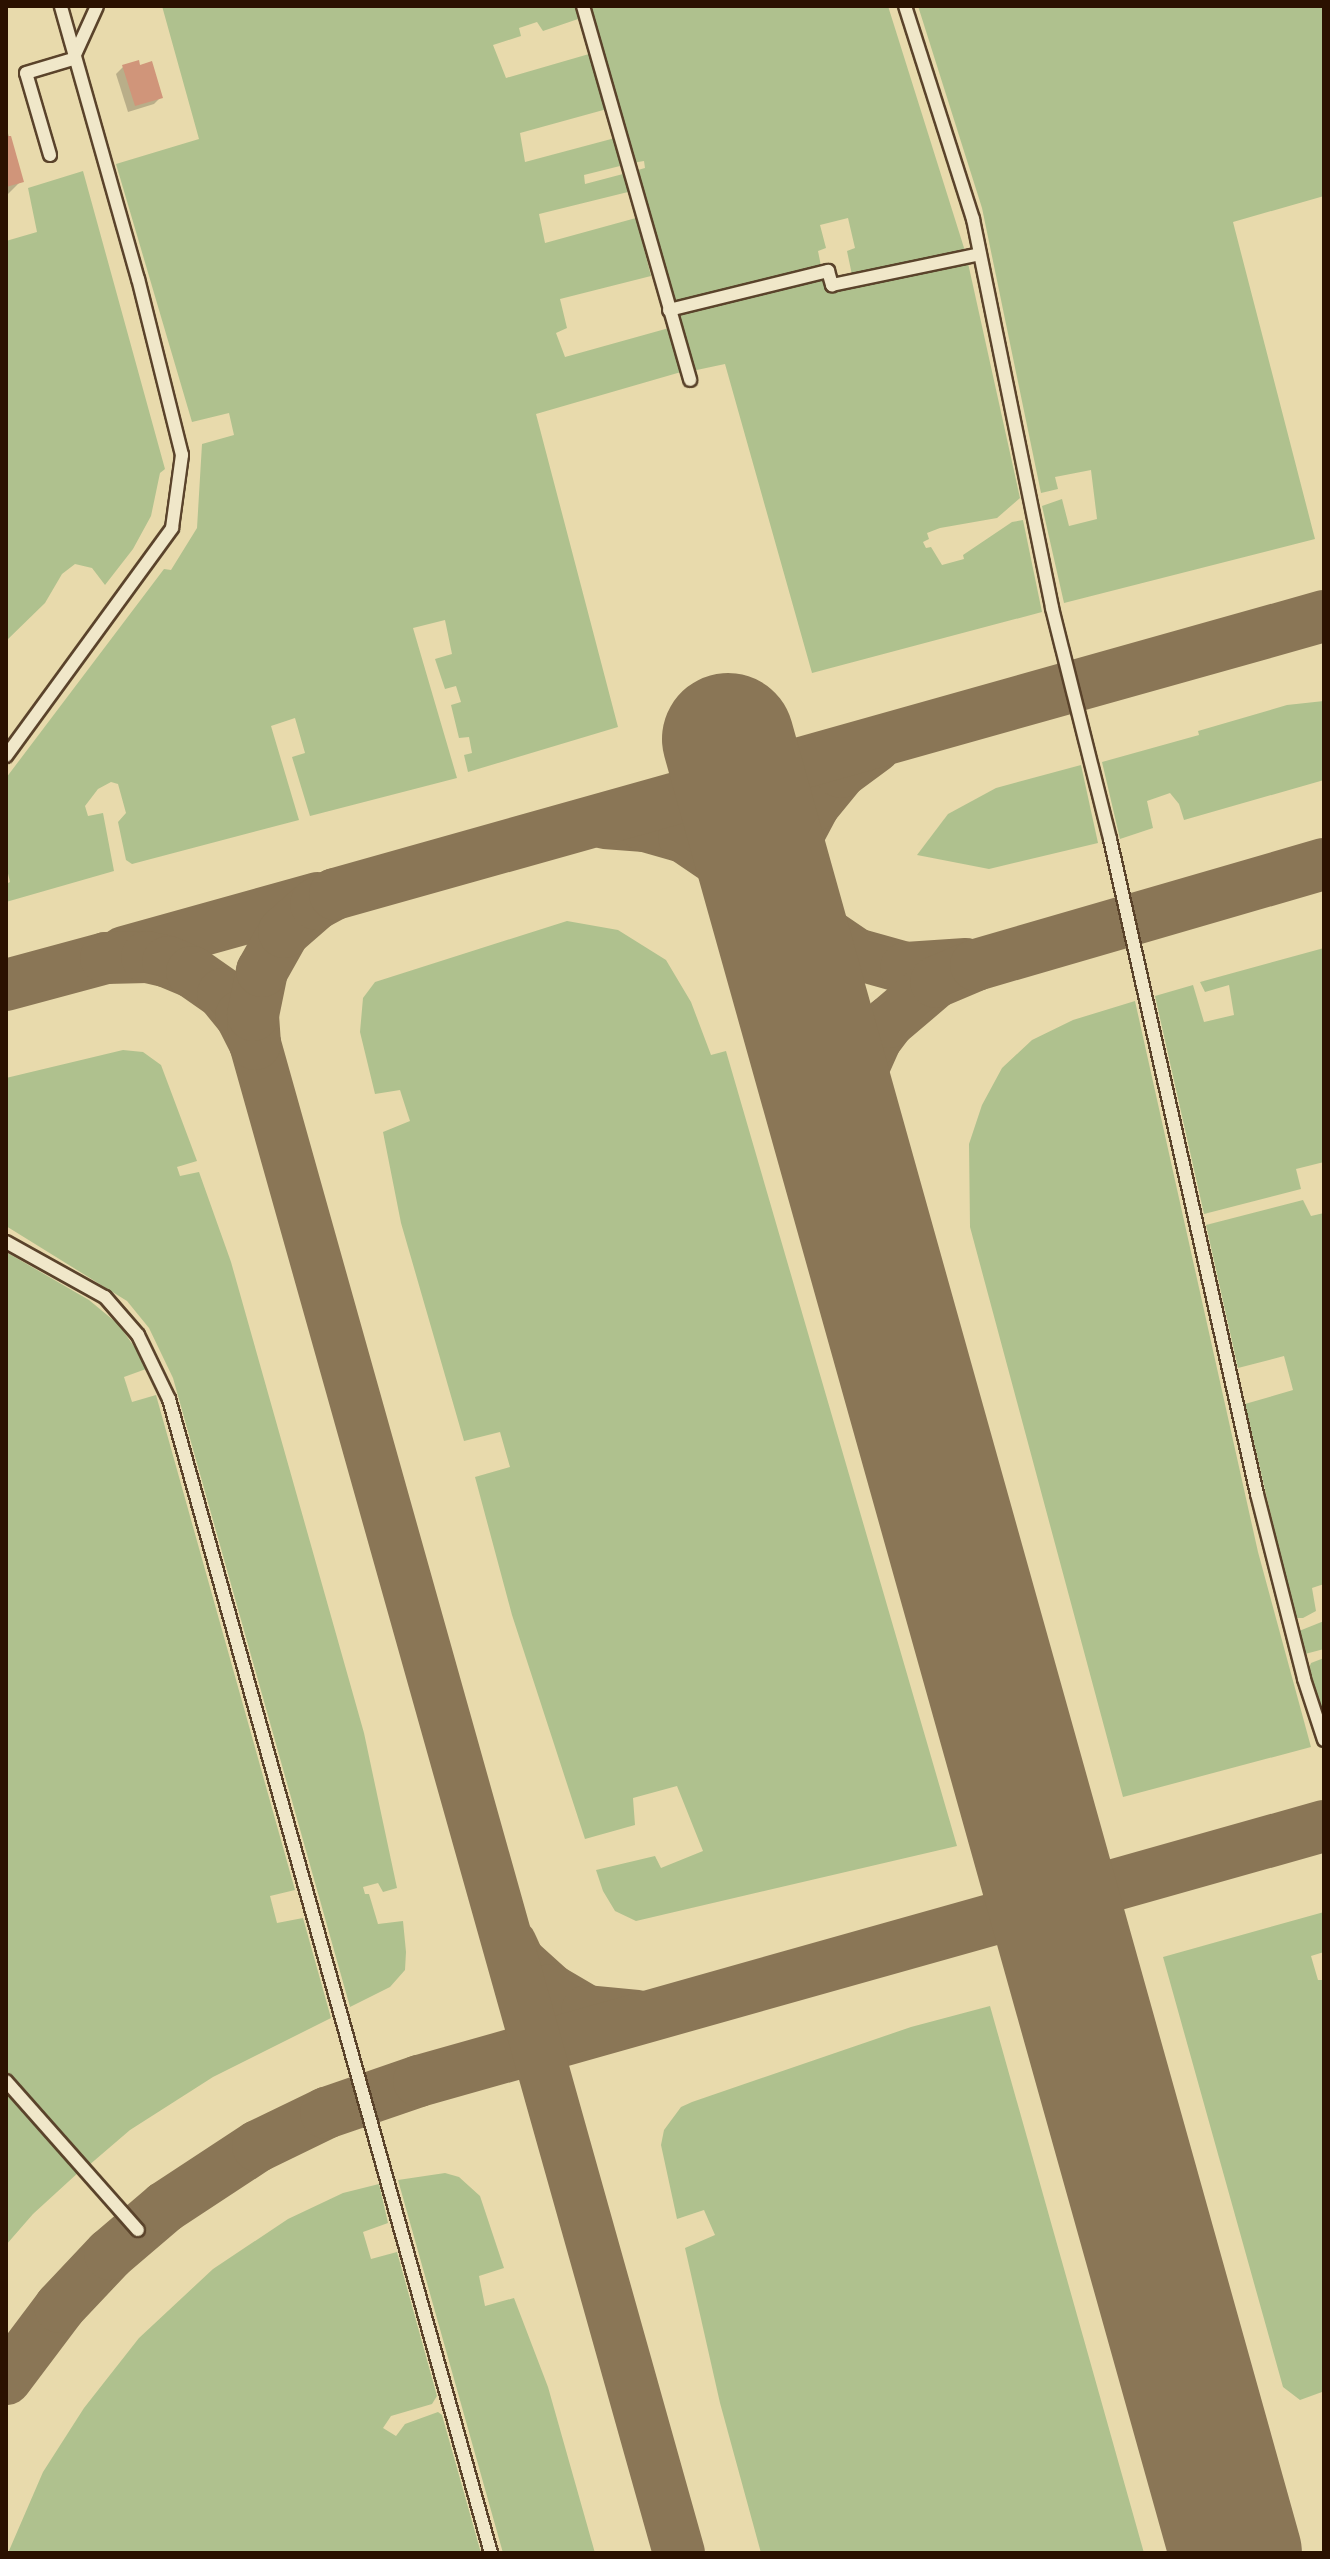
<!DOCTYPE html>
<style>
body{margin:0}
#map{position:relative;width:1330px;height:2559px;overflow:hidden;background:#e8daac;font-family:"EB Garamond",serif}
div>[style]{position:absolute}
[style*='--x']{left:calc(var(--x)*1px);top:calc(var(--y)*1px);width:calc(var(--w)*1px);rotate:calc(var(--a)*1deg)}
.green>*{inset:0;background:#afc18e}
.shadow>*{inset:0;background:#0003}
.taxiway>*{height:52px;margin:-26px;padding:0 26px;transform-origin:26px;border-radius:26px;background:#8a7656}
.runway>*{height:132px;margin:-66px;padding:0 66px;transform-origin:66px;border-radius:66px;background:#8a7656}
.building>*{inset:0;background:#d0957a}
.roads{filter:drop-shadow(2px 0 #5a432b) drop-shadow(-2px 0 #5a432b) drop-shadow(0 2px #5a432b) drop-shadow(0 -2px #5a432b)}
.service>*{height:12px;margin:-6px;padding:0 6px;transform-origin:6px;border-radius:6px;background:#f0e7c9}
span{translate:-50% -50%;white-space:nowrap;text-align:center;line-height:1.15;-webkit-text-stroke:7px #f0e7c9;paint-order:stroke}
.frame{position:absolute;inset:0;border:8px solid #2b1100;pointer-events:none}
</style>
<div id="map">
<div class="green">
<div style="clip-path:polygon(162px 6px,578px 6px,581px 18px,543px 31px,537px 22px,519px 28px,521px 36px,493px 45px,506px 78px,589px 54px,607px 109px,520px 133px,525px 162px,615px 138px,620px 166px,584px 175px,585px 184px,623px 174px,628px 192px,539px 214px,545px 243px,636px 218px,651px 276px,560px 299px,567px 328px,556px 333px,565px 357px,669px 328px,681px 372px,536px 414px,618px 727px,468px 772px,464px 755px,472px 753px,469px 737px,459px 738px,451px 705px,461px 702px,456px 686px,445px 689px,435px 659px,452px 654px,445px 620px,413px 628px,457px 778px,310px 816px,292px 757px,305px 753px,295px 718px,271px 726px,299px 820px,132px 864px,126px 860px,118px 822px,126px 813px,118px 784px,111px 782px,98px 789px,85px 806px,88px 816px,103px 813px,114px 871px,6px 902px,6px 884px,10px 882px,6px 865px,6px 778px,164px 569px,171px 570px,197px 528px,202px 444px,234px 435px,229px 413px,192px 422px,116px 164px,199px 139px)"></div>
<div style="clip-path:polygon(589px 6px,888px 6px,965px 251px,852px 275px,847px 251px,855px 248px,848px 218px,820px 225px,826px 248px,818px 251px,821px 266px,671px 304px,637px 179px,638px 170px,645px 168px,644px 161px,632px 163px)"></div>
<div style="clip-path:polygon(918px 6px,1324px 6px,1324px 196px,1233px 222px,1315px 539px,1064px 603px,1042px 506px,1062px 499px,1069px 526px,1097px 519px,1091px 470px,1055px 477px,1058px 489px,1041px 493px,982px 208px)"></div>
<div style="clip-path:polygon(83px 171px,165px 469px,160px 473px,151px 516px,133px 549px,105px 585px,92px 568px,75px 564px,62px 574px,45px 603px,6px 641px,6px 241px,37px 232px,28px 188px)"></div>
<div style="clip-path:polygon(968px 263px,1020px 498px,997px 518px,940px 528px,927px 533px,929px 539px,923px 542px,926px 548px,931px 547px,942px 565px,964px 559px,963px 555px,1012px 522px,1023px 520px,1042px 612px,812px 673px,725px 364px,692px 371px,675px 318px,679px 312px,817px 278px,825px 282px,829px 291px)"></div>
<div style="clip-path:polygon(1324px 701px,1324px 780px,1184px 820px,1179px 804px,1170px 793px,1147px 801px,1153px 828px,1120px 839px,1102px 762px,1199px 735px,1198px 731px,1287px 705px)"></div>
<div style="clip-path:polygon(1081px 765px,1098px 843px,989px 869px,917px 855px,948px 814px,996px 788px)"></div>
<div style="clip-path:polygon(567px 921px,618px 930px,666px 960px,691px 1002px,711px 1055px,726px 1051px,957px 1846px,636px 1921px,615px 1911px,603px 1891px,596px 1870px,655px 1856px,661px 1868px,703px 1851px,677px 1786px,633px 1798px,635px 1825px,585px 1839px,512px 1615px,475px 1477px,510px 1467px,500px 1432px,464px 1441px,401px 1223px,383px 1132px,410px 1121px,400px 1090px,375px 1094px,360px 1032px,363px 998px,375px 982px)"></div>
<div style="clip-path:polygon(1324px 948px,1324px 1162px,1296px 1169px,1301px 1189px,1204px 1214px,1155px 996px,1193px 985px,1204px 1022px,1234px 1015px,1229px 985px,1205px 992px,1200px 982px)"></div>
<div style="clip-path:polygon(1135px 1001px,1258px 1552px,1311px 1747px,1123px 1797px,970px 1227px,969px 1144px,982px 1105px,1002px 1068px,1032px 1040px,1073px 1020px)"></div>
<div style="clip-path:polygon(123px 1050px,143px 1052px,161px 1065px,197px 1161px,177px 1167px,180px 1176px,199px 1172px,231px 1262px,364px 1733px,397px 1888px,383px 1892px,378px 1883px,363px 1887px,365px 1894px,369px 1894px,378px 1924px,403px 1921px,406px 1952px,405px 1970px,390px 1987px,350px 2007px,173px 1378px,149px 1328px,127px 1301px,6px 1226px,6px 1078px)"></div>
<div style="clip-path:polygon(1303px 1200px,1311px 1216px,1324px 1213px,1324px 1584px,1312px 1588px,1316px 1611px,1303px 1618px,1295px 1618px,1245px 1404px,1293px 1390px,1284px 1356px,1238px 1368px,1206px 1225px)"></div>
<div style="clip-path:polygon(6px 1252px,89px 1300px,118px 1324px,141px 1356px,146px 1369px,124px 1377px,132px 1402px,156px 1395px,295px 1890px,270px 1896px,277px 1923px,303px 1918px,331px 2018px,213px 2077px,130px 2130px,88px 2166px,6px 2070px)"></div>
<div style="clip-path:polygon(1324px 1621px,1324px 1649px,1305px 1654px,1299px 1631px)"></div>
<div style="clip-path:polygon(1324px 1658px,1324px 1717px,1309px 1668px,1311px 1663px)"></div>
<div style="clip-path:polygon(1324px 1912px,1324px 1952px,1311px 1956px,1318px 1980px,1324px 1980px,1324px 2383px,1322px 2392px,1300px 2400px,1283px 2387px,1163px 1957px)"></div>
<div style="clip-path:polygon(990px 2006px,1144px 2553px,761px 2553px,720px 2403px,685px 2248px,715px 2235px,704px 2210px,677px 2219px,661px 2145px,664px 2130px,681px 2107px,692px 2102px,911px 2027px)"></div>
<div style="clip-path:polygon(6px 2089px,80px 2171px,33px 2214px,6px 2245px)"></div>
<div style="clip-path:polygon(445px 2173px,459px 2177px,480px 2196px,504px 2268px,479px 2276px,485px 2306px,514px 2298px,548px 2387px,595px 2553px,503px 2553px,398px 2180px)"></div>
<div style="clip-path:polygon(379px 2184px,388px 2223px,363px 2232px,371px 2259px,397px 2252px,437px 2396px,432px 2404px,391px 2416px,383px 2428px,396px 2436px,405px 2424px,438px 2412px,442px 2415px,481px 2553px,8px 2553px,43px 2472px,84px 2408px,139px 2338px,213px 2269px,288px 2219px,343px 2193px)"></div>
</div>
<div class="shadow">
<div style="clip-path:polygon(123px 67px,161px 97px,154px 104px,128px 112px,116px 74px)"></div>
<div style="clip-path:polygon(6px 126px,21px 181px,6px 196px)"></div>
</div>
<div class="taxiway">
<div style="--x:605;--y:823;--w:40;--a:4.3"></div>
<div style="--x:645;--y:826;--w:41;--a:15.8"></div>
<div style="--x:684;--y:837;--w:208;--a:34.2"></div>
<div style="--x:856;--y:954;--w:52;--a:15.6"></div>
<div style="--x:906;--y:968;--w:60;--a:-3.8"></div>
<div style="--x:124;--y:952;--w:201;--a:-15.6"></div>
<div style="--x:6;--y:985;--w:104;--a:-15.1"></div>
<div style="--x:106;--y:958;--w:41;--a:-1.4"></div>
<div style="--x:147;--y:957;--w:22;--a:13"></div>
<div style="--x:168;--y:962;--w:26;--a:23"></div>
<div style="--x:192;--y:972;--w:38;--a:35"></div>
<div style="--x:223;--y:994;--w:28;--a:51"></div>
<div style="--x:241;--y:1016;--w:31;--a:63"></div>
<div style="--x:834;--y:1118;--w:189;--a:-104.1"></div>
<div style="--x:788;--y:935;--w:42;--a:-94.1"></div>
<div style="--x:785;--y:893;--w:55;--a:-78.5"></div>
<div style="--x:796;--y:839;--w:38;--a:-62"></div>
<div style="--x:814;--y:805;--w:43;--a:-50.7"></div>
<div style="--x:841;--y:772;--w:42;--a:-36.3"></div>
<div style="--x:898;--y:1345;--w:169;--a:-104.4"></div>
<div style="--x:856;--y:1181;--w:52;--a:-97.7"></div>
<div style="--x:849;--y:1129;--w:55;--a:-78.5"></div>
<div style="--x:860;--y:1075;--w:39;--a:-66"></div>
<div style="--x:876;--y:1039;--w:21;--a:-53"></div>
<div style="--x:889;--y:1022;--w:62;--a:-40.4"></div>
<div style="--x:936;--y:982;--w:43;--a:-23"></div>
<div style="--x:976;--y:965;--w:362;--a:-16.2"></div>
<div style="--x:511;--y:1944;--w:19;--a:65"></div>
<div style="--x:519;--y:1961;--w:43;--a:42.2"></div>
<div style="--x:551;--y:1990;--w:42;--a:30.3"></div>
<div style="--x:587;--y:2011;--w:50;--a:5.7"></div>
<div style="--x:6;--y:2379;--w:90;--a:-53.1"></div>
<div style="--x:60;--y:2307;--w:73;--a:-46.7"></div>
<div style="--x:110;--y:2254;--w:72;--a:-40.5"></div>
<div style="--x:165;--y:2207;--w:111;--a:-33.3"></div>
<div style="--x:258;--y:2146;--w:76;--a:-25.9"></div>
<div style="--x:326;--y:2113;--w:98;--a:-19"></div>
<div style="--x:419;--y:2081;--w:940;--a:-15.74"></div>
<div style="--x:679;--y:2553;--w:1567;--a:-105.69"></div>
<div style="--x:255;--y:1044;--w:29;--a:-94"></div>
<div style="--x:253;--y:1015;--w:45;--a:-78.4"></div>
<div style="--x:262;--y:971;--w:45;--a:-60.6"></div>
<div style="--x:284;--y:932;--w:43;--a:-41.2"></div>
<div style="--x:316;--y:904;--w:21;--a:-28"></div>
<div style="--x:335;--y:894;--w:1027;--a:-15.7"></div>
</div>
<div class="runway">
<div style="--x:728;--y:739;--w:1884;--a:74.36"></div>
</div>
<div class="building">
<div style="clip-path:polygon(139px 60px,140px 65px,152px 61px,163px 98px,135px 106px,122px 65px)"></div>
<div style="clip-path:polygon(6px 136px,11px 136px,24px 182px,6px 187px)"></div>
</div>
<div class="roads">
<div class="service">
<div style="--x:583;--y:6;--w:389;--a:74"></div>
<div style="--x:905;--y:6;--w:224;--a:72.3"></div>
<div style="--x:973;--y:219;--w:397;--a:78.5"></div>
<div style="--x:1052;--y:608;--w:238;--a:75.9"></div>
<div style="--x:1110;--y:839;--w:671;--a:77.35"></div>
<div style="--x:1257;--y:1494;--w:191;--a:75.7"></div>
<div style="--x:1304;--y:1679;--w:64;--a:71.8"></div>
<div style="--x:50;--y:155;--w:85;--a:-106.3"></div>
<div style="--x:26;--y:73;--w:49;--a:-16.6"></div>
<div style="--x:73;--y:59;--w:58;--a:-65.6"></div>
<div style="--x:669;--y:310;--w:164;--a:-13.8"></div>
<div style="--x:828;--y:271;--w:15;--a:74"></div>
<div style="--x:832;--y:285;--w:151;--a:-11.8"></div>
<div style="--x:6;--y:756;--w:282;--a:-53.9"></div>
<div style="--x:172;--y:528;--w:74;--a:-82.2"></div>
<div style="--x:182;--y:455;--w:181;--a:-104"></div>
<div style="--x:138;--y:279;--w:284;--a:-105.8"></div>
<div style="--x:6;--y:1242;--w:113;--a:29.1"></div>
<div style="--x:105;--y:1297;--w:50;--a:49"></div>
<div style="--x:138;--y:1335;--w:71;--a:64.2"></div>
<div style="--x:169;--y:1399;--w:1198;--a:74.41"></div>
<div style="--x:6;--y:2081;--w:199;--a:48.5"></div>
</div>
</div>
<div class="frame"></div>
</div>
